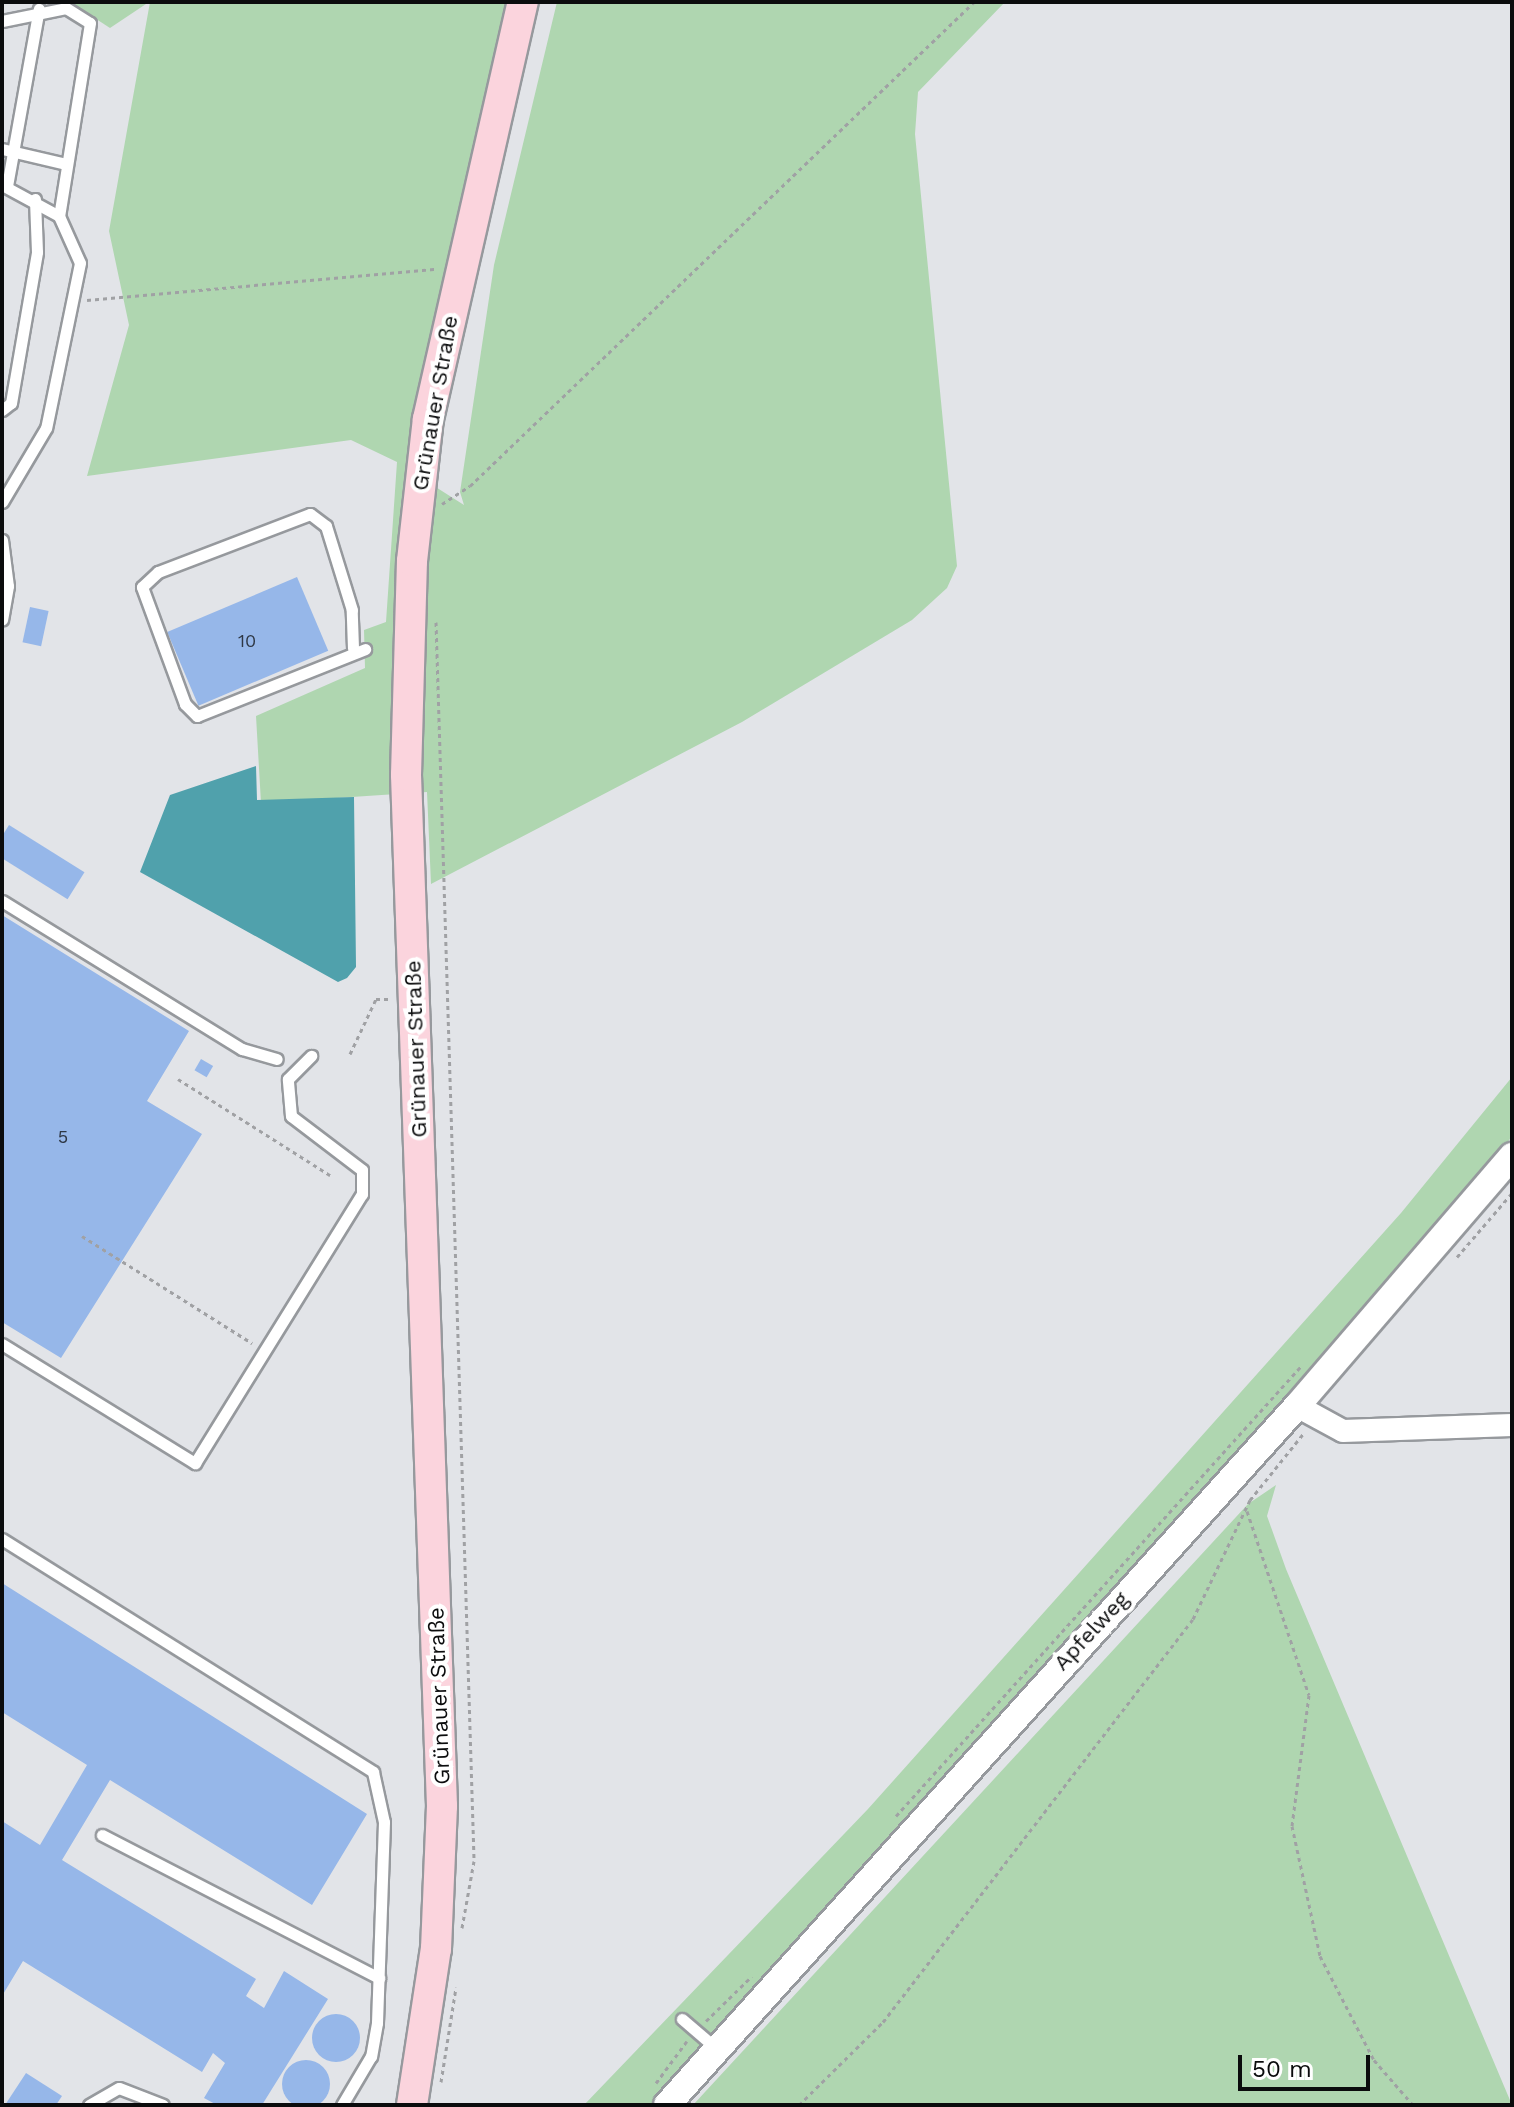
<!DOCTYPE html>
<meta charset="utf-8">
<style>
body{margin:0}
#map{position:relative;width:1514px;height:2107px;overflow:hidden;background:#e2e4e8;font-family:"Work Sans",sans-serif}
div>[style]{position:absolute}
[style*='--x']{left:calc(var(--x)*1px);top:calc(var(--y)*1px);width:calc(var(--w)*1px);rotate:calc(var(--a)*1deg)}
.green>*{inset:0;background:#afd6b0}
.water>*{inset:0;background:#50a1ac}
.building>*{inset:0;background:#96b7e9;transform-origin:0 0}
.round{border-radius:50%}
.path>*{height:3px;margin-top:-1.5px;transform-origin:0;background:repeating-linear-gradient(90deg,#a0a1a4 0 4px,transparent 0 8px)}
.roads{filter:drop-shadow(2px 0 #96999d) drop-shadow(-2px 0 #96999d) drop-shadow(0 2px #96999d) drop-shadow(0 -2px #96999d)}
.service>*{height:11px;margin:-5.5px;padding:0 5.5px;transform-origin:5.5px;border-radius:5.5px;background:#fff}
.minor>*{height:22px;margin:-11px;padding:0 11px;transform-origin:11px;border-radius:11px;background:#fff}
.tertiary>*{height:26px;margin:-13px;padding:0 13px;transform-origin:13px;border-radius:13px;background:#fff}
.secondary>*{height:30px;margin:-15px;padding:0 15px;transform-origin:15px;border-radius:15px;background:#fbd4dd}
span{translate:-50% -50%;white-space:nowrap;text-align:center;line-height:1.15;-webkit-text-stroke:8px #fff;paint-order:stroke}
.number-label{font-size:18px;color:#2e3744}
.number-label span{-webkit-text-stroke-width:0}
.street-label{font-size:22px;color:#0b0c0d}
.frame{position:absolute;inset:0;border:4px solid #0b0c0d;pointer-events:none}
.scale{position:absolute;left:1238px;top:2055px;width:132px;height:36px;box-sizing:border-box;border:4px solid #0b0c0d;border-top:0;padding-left:10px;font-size:24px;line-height:28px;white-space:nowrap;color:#0b0c0d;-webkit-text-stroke:6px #fff;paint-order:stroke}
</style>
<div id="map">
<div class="green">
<div style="clip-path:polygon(70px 2px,149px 2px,110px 28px)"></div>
<div style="clip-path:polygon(150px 2px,513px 2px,419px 397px,412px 472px,464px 505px,460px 492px,494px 265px,557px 2px,1005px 2px,918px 92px,915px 134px,957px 566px,947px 588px,912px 620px,742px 722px,431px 884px,427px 792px,261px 803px,256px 716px,365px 668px,364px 630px,386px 622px,397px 462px,351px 440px,87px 476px,129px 325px,109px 231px)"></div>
<div style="clip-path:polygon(1512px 1077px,1512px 1136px,1469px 1197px,656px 2105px,584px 2105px,868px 1809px,1401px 1213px)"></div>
<div style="clip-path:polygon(1276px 1485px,1267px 1516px,1286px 1569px,1512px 2105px,693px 2105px,1248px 1504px)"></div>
</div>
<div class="water">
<div style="clip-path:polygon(256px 766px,257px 800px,354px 797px,356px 967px,347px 978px,338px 982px,140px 872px,170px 795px)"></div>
</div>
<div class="building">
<div style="left:297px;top:577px;width:80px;height:141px;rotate:67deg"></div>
<div style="left:30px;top:607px;width:19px;height:36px;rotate:12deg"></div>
<div style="left:9px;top:825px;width:89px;height:32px;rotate:32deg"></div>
<div style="clip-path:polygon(2px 915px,189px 1031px,147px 1101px,202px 1134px,61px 1358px,2px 1322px)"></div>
<div style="left:201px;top:1059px;width:14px;height:13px;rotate:30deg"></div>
<div style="clip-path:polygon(2px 1583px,367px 1814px,312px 1905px,110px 1780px,62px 1860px,256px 1979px,246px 1996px,264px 2008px,284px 1971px,328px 1999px,262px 2105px,217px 2105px,204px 2098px,225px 2063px,213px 2053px,202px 2072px,23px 1961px,2px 1996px,2px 1821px,40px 1845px,87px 1765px,2px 1712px)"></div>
<div class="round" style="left:312px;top:2014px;width:48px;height:48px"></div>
<div class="round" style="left:282px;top:2060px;width:48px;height:48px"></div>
<div style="clip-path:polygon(26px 2073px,62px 2096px,56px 2105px,5px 2105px)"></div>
</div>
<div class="path">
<div style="--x:87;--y:300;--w:351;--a:-5.1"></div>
<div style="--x:442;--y:504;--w:33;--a:-33"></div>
<div style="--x:470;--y:486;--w:699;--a:-43.84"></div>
<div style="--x:436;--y:622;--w:1240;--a:88.24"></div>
<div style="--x:474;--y:1861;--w:68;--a:100.2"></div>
<div style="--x:350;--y:1054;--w:61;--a:-64.7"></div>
<div style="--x:376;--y:999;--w:15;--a:0"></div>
<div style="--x:178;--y:1079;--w:180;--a:32.3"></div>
<div style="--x:82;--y:1236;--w:201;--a:32.2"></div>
<div style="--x:1457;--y:1257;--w:84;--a:-49.3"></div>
<div style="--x:1247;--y:1511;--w:194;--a:71.4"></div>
<div style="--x:1309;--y:1695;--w:132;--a:97.4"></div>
<div style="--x:1292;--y:1826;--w:133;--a:77.8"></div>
<div style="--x:1320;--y:1956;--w:117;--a:62.6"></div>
<div style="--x:1374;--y:2060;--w:60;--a:49.1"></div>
<div style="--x:896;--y:1816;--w:608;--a:-48"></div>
<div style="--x:706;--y:2021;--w:64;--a:-44.4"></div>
<div style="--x:441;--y:2082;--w:96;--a:-81"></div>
<div style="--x:656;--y:2083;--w:52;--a:-53.6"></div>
<div style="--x:799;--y:2105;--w:118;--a:-44.7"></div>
<div style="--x:883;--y:2022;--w:508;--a:-52.43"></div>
<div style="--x:1193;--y:1619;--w:132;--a:-64.4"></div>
<div style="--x:1250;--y:1500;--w:85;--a:-51.2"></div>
</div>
<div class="roads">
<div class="service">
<div style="--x:2;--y:21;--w:65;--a:-11.5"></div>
<div style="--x:66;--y:8;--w:28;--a:32"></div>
<div style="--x:90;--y:23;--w:195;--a:99.1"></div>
<div style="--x:2;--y:149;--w:62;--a:13.1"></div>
<div style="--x:2;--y:185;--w:65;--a:28.5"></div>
<div style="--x:59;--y:216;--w:51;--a:65.9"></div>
<div style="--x:80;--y:263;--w:168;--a:101.6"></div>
<div style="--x:46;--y:428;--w:86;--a:120.7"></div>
<div style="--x:7;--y:186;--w:180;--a:-79.8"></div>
<div style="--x:2;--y:410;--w:11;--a:-38"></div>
<div style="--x:11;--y:403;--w:153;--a:-80.2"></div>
<div style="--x:37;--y:252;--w:53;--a:-92.2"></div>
<div style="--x:2;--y:540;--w:46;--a:82.6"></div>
<div style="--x:8;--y:586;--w:34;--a:100"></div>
<div style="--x:353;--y:648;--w:38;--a:-92"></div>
<div style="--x:352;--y:610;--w:88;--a:-107.2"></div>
<div style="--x:326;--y:526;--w:20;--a:-143"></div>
<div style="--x:310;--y:514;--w:163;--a:159.1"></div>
<div style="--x:158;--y:572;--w:22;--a:137"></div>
<div style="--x:142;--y:587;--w:125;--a:69.8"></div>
<div style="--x:185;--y:704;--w:17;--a:45"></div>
<div style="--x:197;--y:716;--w:181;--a:-21.7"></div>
<div style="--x:2;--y:901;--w:282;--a:31.7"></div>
<div style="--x:242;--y:1049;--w:36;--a:16"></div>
<div style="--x:2;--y:1344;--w:227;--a:31.7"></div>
<div style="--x:195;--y:1463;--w:317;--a:-58.2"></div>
<div style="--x:362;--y:1194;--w:24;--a:-90"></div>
<div style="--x:362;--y:1170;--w:89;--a:-142.7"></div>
<div style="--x:291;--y:1116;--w:37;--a:-95"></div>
<div style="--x:288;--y:1079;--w:33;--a:-45"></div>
<div style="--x:2;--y:1539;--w:438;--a:32.1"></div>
<div style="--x:373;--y:1772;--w:51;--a:77.6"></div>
<div style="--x:384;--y:1822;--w:201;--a:92"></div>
<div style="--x:377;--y:2023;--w:34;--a:100"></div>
<div style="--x:371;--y:2056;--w:57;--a:120.6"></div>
<div style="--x:102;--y:1835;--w:312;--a:27.3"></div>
<div style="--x:682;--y:2019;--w:46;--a:40.6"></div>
<div style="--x:89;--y:2105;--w:34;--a:-30"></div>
<div style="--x:119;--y:2088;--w:47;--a:21.1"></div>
</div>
<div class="minor">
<div style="--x:1297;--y:1406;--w:52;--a:28.5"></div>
<div style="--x:1343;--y:1431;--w:169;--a:-2"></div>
</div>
<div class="tertiary">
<div style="--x:667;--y:2105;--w:941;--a:-47.97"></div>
<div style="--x:1297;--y:1406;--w:330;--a:-49.3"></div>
</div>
<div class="secondary">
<div style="--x:412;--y:2105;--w:158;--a:-81.3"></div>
<div style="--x:436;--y:1949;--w:143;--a:-87.6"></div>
<div style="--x:442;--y:1806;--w:1032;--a:-92"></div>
<div style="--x:406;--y:775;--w:214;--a:-88.4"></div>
<div style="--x:412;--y:561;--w:143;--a:-83.6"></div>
<div style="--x:428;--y:419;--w:428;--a:-77.2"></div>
</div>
</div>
<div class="number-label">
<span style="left:247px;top:641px">10</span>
<span style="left:63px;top:1137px">5</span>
</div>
<div class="street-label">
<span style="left:435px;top:403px;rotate:-80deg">Grünauer Straße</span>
<span style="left:416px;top:1049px;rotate:-92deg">Grünauer Straße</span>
<span style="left:1091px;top:1631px;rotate:-47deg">Apfelweg</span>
<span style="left:439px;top:1696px;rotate:-92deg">Grünauer Straße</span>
</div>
<div class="frame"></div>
<div class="scale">50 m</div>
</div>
